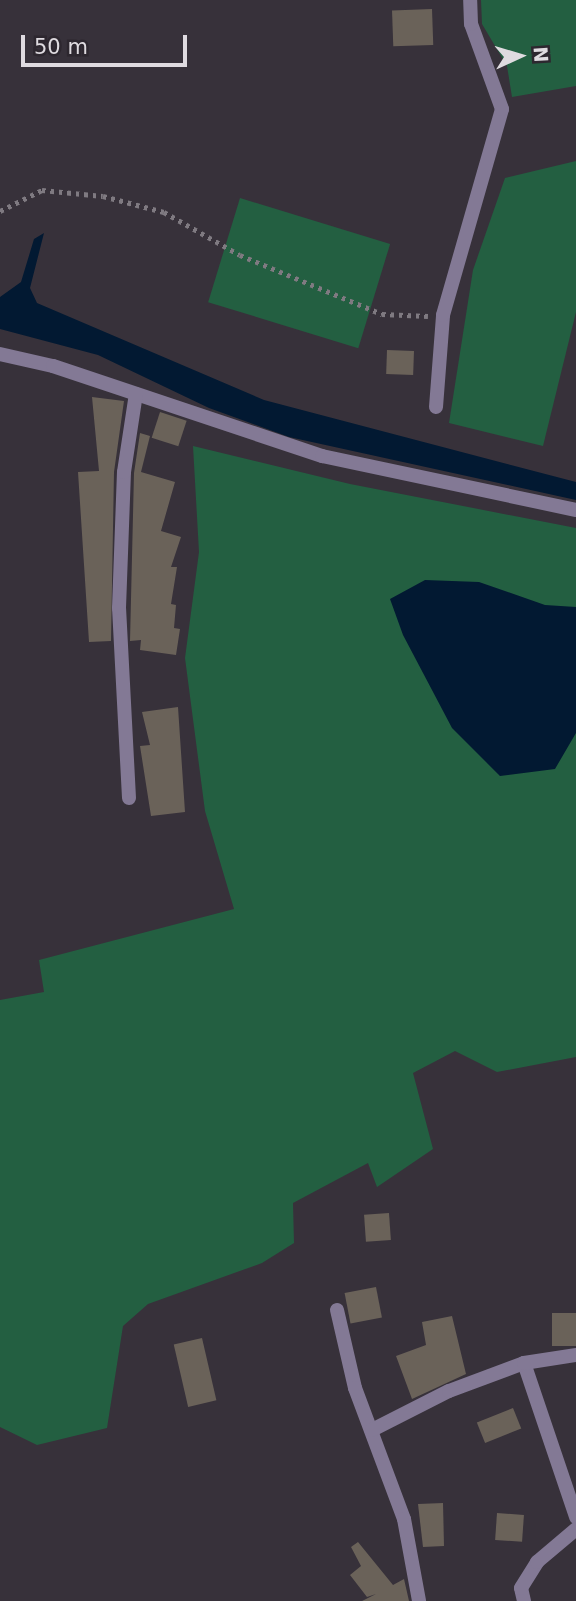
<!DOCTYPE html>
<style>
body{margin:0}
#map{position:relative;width:576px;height:1601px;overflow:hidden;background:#37313a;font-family:"DejaVu Sans",sans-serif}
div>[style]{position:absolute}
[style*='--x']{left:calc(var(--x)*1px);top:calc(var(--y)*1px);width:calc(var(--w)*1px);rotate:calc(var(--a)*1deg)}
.green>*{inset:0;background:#235f41;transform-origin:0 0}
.water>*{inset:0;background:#021932}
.building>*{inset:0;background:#6a6259;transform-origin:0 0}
.path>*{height:4.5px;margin-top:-2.25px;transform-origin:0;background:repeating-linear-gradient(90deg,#7f7a81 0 3.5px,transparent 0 8.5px)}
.street>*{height:14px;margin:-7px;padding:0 7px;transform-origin:7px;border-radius:7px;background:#837995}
span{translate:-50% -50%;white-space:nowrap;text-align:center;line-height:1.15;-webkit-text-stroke:6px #2d272f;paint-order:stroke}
.north{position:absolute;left:485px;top:21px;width:70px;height:70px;-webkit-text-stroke:5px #2d272f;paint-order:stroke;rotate:86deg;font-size:19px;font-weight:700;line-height:28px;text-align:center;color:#dfdbe0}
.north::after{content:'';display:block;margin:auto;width:24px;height:32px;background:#dfdbe0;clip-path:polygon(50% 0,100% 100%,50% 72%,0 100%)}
.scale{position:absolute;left:21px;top:35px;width:166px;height:32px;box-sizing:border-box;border:4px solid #dfdbe0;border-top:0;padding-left:9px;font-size:21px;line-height:24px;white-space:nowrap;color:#dfdbe0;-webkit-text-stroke:5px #2d272f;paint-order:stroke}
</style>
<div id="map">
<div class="green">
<div style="clip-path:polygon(481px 0,576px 0,576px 86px,512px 97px,507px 66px,482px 24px)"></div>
<div style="clip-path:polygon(576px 161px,576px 312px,543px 446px,449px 423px,473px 270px,505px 178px)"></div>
<div style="left:240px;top:198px;width:157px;height:109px;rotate:17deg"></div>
<div style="clip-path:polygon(193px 446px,350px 484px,576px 528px,576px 1057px,497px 1072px,455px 1051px,413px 1073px,433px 1149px,377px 1187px,368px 1163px,293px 1203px,294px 1243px,262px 1263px,148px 1304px,123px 1326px,107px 1428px,37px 1445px,0 1427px,0 1000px,44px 992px,39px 960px,234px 909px,205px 811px,185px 658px,199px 552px)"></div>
</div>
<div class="water">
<div style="clip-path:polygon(44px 233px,30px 288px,37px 303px,264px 400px,576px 482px,576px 500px,289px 437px,209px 408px,98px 355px,0 329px,0 297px,21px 282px,34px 239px)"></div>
<div style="clip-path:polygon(425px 580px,479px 582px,545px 605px,576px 607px,576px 733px,555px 769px,500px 776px,452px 728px,403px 635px,390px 599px)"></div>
</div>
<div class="building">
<div style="left:432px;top:9px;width:36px;height:40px;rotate:88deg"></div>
<div style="left:387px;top:350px;width:27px;height:24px;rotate:2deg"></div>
<div style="clip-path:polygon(92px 397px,124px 401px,114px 472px,111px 641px,89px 642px,78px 472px,99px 471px)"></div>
<div style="left:160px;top:412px;width:28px;height:27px;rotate:18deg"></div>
<div style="clip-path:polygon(140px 433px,150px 436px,141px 472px,175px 482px,161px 531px,181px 537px,171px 567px,177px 567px,171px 604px,176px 605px,174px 628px,180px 629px,176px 655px,140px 650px,141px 640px,130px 641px,134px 473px)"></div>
<div style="clip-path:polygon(178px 707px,185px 812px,151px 816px,140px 746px,150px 745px,142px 712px)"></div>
<div style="left:389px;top:1213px;width:27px;height:25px;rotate:86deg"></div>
<div style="left:376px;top:1287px;width:31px;height:32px;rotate:79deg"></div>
<div style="left:576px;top:1313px;width:33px;height:24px;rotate:90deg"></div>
<div style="clip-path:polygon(452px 1316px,466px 1374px,412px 1399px,396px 1356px,426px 1345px,422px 1322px)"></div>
<div style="left:202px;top:1338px;width:64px;height:29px;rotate:77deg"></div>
<div style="left:513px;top:1408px;width:22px;height:39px;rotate:68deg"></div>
<div style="clip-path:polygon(443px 1503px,444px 1546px,423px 1547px,418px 1504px)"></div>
<div style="left:497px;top:1513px;width:27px;height:27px;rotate:4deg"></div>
<div style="clip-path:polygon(358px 1542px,393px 1585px,404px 1579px,409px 1601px,362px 1601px,376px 1594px,367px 1597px,350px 1575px,361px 1566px,351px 1547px)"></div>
</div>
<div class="path">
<div style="--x:0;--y:211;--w:47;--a:-26.6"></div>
<div style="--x:42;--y:190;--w:61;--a:5.6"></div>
<div style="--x:103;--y:196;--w:63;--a:14.7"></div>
<div style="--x:164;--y:212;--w:87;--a:29.5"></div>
<div style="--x:240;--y:255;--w:154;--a:22.6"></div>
<div style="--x:382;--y:314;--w:46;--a:2.5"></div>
</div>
<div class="street">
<div style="--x:0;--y:354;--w:54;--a:12.8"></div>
<div style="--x:53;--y:366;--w:284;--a:18.5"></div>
<div style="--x:322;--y:456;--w:260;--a:12"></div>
<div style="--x:436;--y:407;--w:92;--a:-85.6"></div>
<div style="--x:443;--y:315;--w:214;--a:-74"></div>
<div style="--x:502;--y:109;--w:90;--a:-110"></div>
<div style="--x:471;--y:24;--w:24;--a:-92"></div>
<div style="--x:129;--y:798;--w:190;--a:-93"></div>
<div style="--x:119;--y:608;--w:136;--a:-87.9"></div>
<div style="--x:124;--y:472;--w:79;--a:-81.3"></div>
<div style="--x:337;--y:1310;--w:80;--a:77"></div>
<div style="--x:355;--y:1388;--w:140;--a:69.5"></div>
<div style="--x:404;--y:1519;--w:83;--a:79.6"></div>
<div style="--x:524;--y:1363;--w:163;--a:71.3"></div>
<div style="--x:372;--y:1430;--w:86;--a:-26.9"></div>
<div style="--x:449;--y:1391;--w:80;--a:-20.5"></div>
<div style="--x:524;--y:1363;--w:53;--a:-8.7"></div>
<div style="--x:524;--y:1601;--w:13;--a:-103"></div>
<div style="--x:521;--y:1588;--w:31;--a:-58"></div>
<div style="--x:537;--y:1562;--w:51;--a:-40.2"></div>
</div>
<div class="north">N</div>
<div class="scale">50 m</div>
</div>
